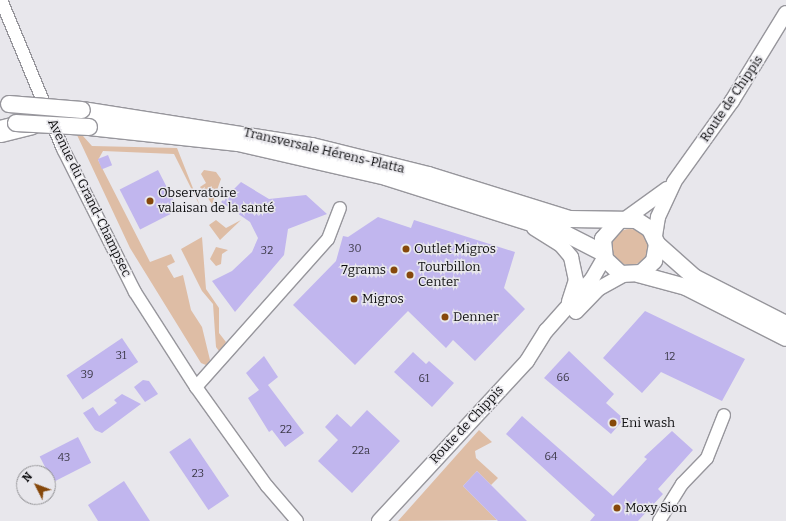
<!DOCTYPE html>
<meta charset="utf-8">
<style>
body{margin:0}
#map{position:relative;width:786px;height:521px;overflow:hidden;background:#e8e7ec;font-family:Bitter,serif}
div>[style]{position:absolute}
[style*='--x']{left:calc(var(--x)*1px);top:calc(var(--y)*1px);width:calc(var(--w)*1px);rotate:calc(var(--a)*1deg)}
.green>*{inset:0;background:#debda5}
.round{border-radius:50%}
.building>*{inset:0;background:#c1b6ee;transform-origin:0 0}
.roads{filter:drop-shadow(1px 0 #97969c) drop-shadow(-1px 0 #97969c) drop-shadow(0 1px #97969c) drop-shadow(0 -1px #97969c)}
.minor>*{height:12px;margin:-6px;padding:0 6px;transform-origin:6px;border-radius:6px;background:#fff}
.tertiary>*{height:14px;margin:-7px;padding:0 7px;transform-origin:7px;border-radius:7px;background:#fff}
.secondary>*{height:16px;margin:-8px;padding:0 8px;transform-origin:8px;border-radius:8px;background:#fff}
.motorway>*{height:21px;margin:-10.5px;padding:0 10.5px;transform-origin:10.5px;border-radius:10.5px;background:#fff}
.bridges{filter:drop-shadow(1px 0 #97969c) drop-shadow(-1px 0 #97969c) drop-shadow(0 1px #97969c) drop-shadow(0 -1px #97969c)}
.secondary-bridge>*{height:16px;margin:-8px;padding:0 8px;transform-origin:8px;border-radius:8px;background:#fff}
.dots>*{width:11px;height:11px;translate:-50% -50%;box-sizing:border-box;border:2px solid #e8e7ec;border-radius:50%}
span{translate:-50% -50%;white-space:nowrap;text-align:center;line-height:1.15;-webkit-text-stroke:3px #e8e7ec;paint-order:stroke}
.number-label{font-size:11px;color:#3c3948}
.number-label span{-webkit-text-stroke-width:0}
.street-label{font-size:13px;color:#0f0f11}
.poi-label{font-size:13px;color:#0f0f11}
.left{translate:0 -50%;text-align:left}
.right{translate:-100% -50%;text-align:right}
.north{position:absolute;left:16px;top:465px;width:40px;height:40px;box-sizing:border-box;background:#e8e7ec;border:1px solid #919194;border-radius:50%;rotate:312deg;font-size:11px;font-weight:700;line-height:16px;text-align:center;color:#0f0f11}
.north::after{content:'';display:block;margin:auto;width:14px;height:18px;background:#86480b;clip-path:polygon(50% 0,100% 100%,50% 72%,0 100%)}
</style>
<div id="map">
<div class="green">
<div style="clip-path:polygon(77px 135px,83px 136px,92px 146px,177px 148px,200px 206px,174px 154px,103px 151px,98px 160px,150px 262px,171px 254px,175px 262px,167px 266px,174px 278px,183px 275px,191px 310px,202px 327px,210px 360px,206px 365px,201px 363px,130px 248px)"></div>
<div style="clip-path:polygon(204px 170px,216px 172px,221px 179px,212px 204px,200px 187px,206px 183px,201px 174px)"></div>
<div style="clip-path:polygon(216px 220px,226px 228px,241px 220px,220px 240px,209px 225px)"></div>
<div class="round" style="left:612px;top:229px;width:36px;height:36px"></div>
<div style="clip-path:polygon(202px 237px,206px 289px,219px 308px,219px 333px,226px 342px,219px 351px,216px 347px,213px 304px,202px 291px,181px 249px)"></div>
<div style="clip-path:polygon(216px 247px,228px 250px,222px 254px,221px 264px,216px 266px,210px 259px)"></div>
<div style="clip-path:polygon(479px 430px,492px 442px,475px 451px,476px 458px,498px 478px,491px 485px,477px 471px,463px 486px,497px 520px,398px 521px)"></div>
</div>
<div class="building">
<div style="left:108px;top:155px;width:11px;height:11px;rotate:68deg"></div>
<div style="left:158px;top:170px;width:45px;height:43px;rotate:63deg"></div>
<div style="clip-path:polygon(241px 182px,269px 199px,306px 195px,327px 214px,288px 229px,284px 255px,235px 312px,212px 281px,232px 271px,252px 252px,258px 238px,250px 222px,221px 202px)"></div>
<div style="clip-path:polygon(378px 217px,411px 228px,414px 220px,515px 252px,504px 288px,525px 309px,475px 361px,453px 340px,446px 348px,408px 311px,355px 365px,293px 305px,336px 261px,343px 236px,348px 237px)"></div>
<div style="clip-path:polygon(645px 311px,745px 359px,722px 401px,661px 372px,642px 393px,603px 358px)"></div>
<div style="left:122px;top:338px;width:29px;height:67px;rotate:56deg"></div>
<div style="clip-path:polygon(569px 351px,614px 394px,606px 403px,624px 419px,611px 434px,544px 378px)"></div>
<div style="clip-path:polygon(413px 352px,426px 364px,429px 361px,454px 383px,432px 407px,394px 372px)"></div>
<div style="clip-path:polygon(264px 356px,278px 377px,268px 385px,304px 433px,285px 447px,272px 430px,269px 432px,248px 398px,259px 390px,246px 373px)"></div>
<div style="clip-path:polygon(143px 380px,149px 381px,158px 394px,145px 402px,134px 387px)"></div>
<div style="clip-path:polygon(122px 394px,141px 404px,102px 433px,95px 430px,83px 413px,93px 407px,99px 416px,117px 403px,114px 400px)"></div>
<div style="clip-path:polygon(367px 410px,400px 441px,352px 493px,318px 461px,338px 440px,325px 427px,337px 414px,351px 427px)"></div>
<div style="clip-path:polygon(522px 416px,613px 496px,647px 459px,644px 457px,672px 431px,693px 450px,658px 489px,663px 494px,638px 521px,590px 521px,595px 515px,506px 434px)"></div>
<div style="left:78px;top:437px;width:29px;height:43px;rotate:63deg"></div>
<div style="left:190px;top:438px;width:70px;height:25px;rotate:56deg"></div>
<div style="clip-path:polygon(477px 471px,527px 521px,498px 521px,463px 486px)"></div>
<div style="clip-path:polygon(124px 481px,150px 521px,98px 521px,88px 505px)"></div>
</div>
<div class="roads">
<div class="minor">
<div style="--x:1;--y:0;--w:161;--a:67.4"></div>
<div style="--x:63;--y:149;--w:160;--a:63.3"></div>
<div style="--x:135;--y:292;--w:113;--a:57.3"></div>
<div style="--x:196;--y:387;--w:122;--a:54.4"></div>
<div style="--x:267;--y:486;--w:46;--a:49.4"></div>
<div style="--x:196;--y:387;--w:198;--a:-48.3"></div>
<div style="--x:328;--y:239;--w:33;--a:-69"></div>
<div style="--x:659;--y:521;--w:44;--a:-58.1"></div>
<div style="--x:682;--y:484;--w:36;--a:-46"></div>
<div style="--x:707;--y:458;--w:46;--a:-68.4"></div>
</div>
<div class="tertiary">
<div style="--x:624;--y:220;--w:53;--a:-35.8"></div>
<div style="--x:534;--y:228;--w:32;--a:32"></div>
<div style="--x:561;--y:245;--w:16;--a:50"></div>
<div style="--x:571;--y:257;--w:24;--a:78"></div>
<div style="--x:576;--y:280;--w:23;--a:108"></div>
<div style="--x:655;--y:236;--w:19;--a:-81"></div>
<div style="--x:658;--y:217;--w:38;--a:-65"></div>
<div style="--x:674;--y:182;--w:100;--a:-54.4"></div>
<div style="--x:732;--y:101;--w:103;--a:-58.5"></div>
<div style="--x:576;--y:312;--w:32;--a:-46"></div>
<div style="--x:598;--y:289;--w:31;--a:-29"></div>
<div style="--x:379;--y:521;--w:218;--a:-47.2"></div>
<div style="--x:527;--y:361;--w:36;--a:-58"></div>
<div style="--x:546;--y:331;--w:69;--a:-48.5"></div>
<div style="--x:592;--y:279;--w:24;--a:-60"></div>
</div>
<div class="secondary">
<div style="--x:82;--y:110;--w:233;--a:8.9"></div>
<div style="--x:312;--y:146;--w:120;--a:14"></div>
<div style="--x:428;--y:175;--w:148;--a:17.3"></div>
<div style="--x:569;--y:219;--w:67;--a:0.9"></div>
<div style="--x:636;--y:220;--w:17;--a:33"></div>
<div style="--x:650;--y:229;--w:17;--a:65"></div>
<div style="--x:657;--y:244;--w:17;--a:100"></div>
<div style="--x:654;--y:261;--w:18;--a:137"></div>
<div style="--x:641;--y:273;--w:20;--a:177"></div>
<div style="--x:621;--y:274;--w:22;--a:-137"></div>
<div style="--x:605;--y:259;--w:20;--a:-96"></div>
<div style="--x:603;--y:239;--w:23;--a:-49"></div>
<div style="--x:89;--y:127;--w:150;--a:6.1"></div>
<div style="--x:238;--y:143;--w:152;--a:12.9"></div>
<div style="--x:386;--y:177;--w:189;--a:17.6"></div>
<div style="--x:566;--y:234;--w:42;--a:27.2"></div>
<div style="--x:657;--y:244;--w:50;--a:41.7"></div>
<div style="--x:694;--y:277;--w:103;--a:27.1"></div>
<div style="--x:638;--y:274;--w:50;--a:15.2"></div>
<div style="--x:686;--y:287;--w:112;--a:27"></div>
</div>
<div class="motorway">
<div style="--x:0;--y:131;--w:32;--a:-14"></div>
</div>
</div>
<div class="bridges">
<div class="secondary-bridge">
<div style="--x:9;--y:104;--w:73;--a:4.7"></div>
<div style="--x:16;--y:123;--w:73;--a:3.1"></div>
</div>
</div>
<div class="dots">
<div style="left:150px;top:201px;background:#86480b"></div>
<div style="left:406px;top:249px;background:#86480b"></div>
<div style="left:394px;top:270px;background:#86480b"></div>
<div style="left:410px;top:275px;background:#86480b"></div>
<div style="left:354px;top:299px;background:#86480b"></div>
<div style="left:445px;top:317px;background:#86480b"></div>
<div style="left:613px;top:423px;background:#86480b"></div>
<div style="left:617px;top:508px;background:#86480b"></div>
</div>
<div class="number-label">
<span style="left:355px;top:249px">30</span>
<span style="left:267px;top:251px">32</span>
<span style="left:121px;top:356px">31</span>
<span style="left:670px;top:357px">12</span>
<span style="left:87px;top:375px">39</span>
<span style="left:563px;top:378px">66</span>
<span style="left:424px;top:379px">61</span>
<span style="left:286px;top:430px">22</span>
<span style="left:361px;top:451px">22a</span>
<span style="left:551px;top:457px">64</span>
<span style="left:64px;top:458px">43</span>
<span style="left:198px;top:474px">23</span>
</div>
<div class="street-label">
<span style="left:732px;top:99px;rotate:-56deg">Route de Chippis</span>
<span style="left:324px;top:151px;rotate:13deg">Transversale Hérens-Platta</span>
<span style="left:89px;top:198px;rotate:64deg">Avenue du Grand-Champsec</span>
<span style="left:467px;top:425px;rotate:-47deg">Route de Chippis</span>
</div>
<div class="poi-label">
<span class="left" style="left:158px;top:201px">Observatoire<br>valaisan de la santé</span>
<span class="left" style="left:414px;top:249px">Outlet Migros</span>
<span class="left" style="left:418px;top:275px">Tourbillon<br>Center</span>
<span class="right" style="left:386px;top:270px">7grams</span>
<span class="left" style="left:362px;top:299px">Migros</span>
<span class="left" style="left:453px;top:317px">Denner</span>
<span class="left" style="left:621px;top:423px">Eni wash</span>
<span class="left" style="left:625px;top:508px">Moxy Sion</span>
</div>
<div class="north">N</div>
</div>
